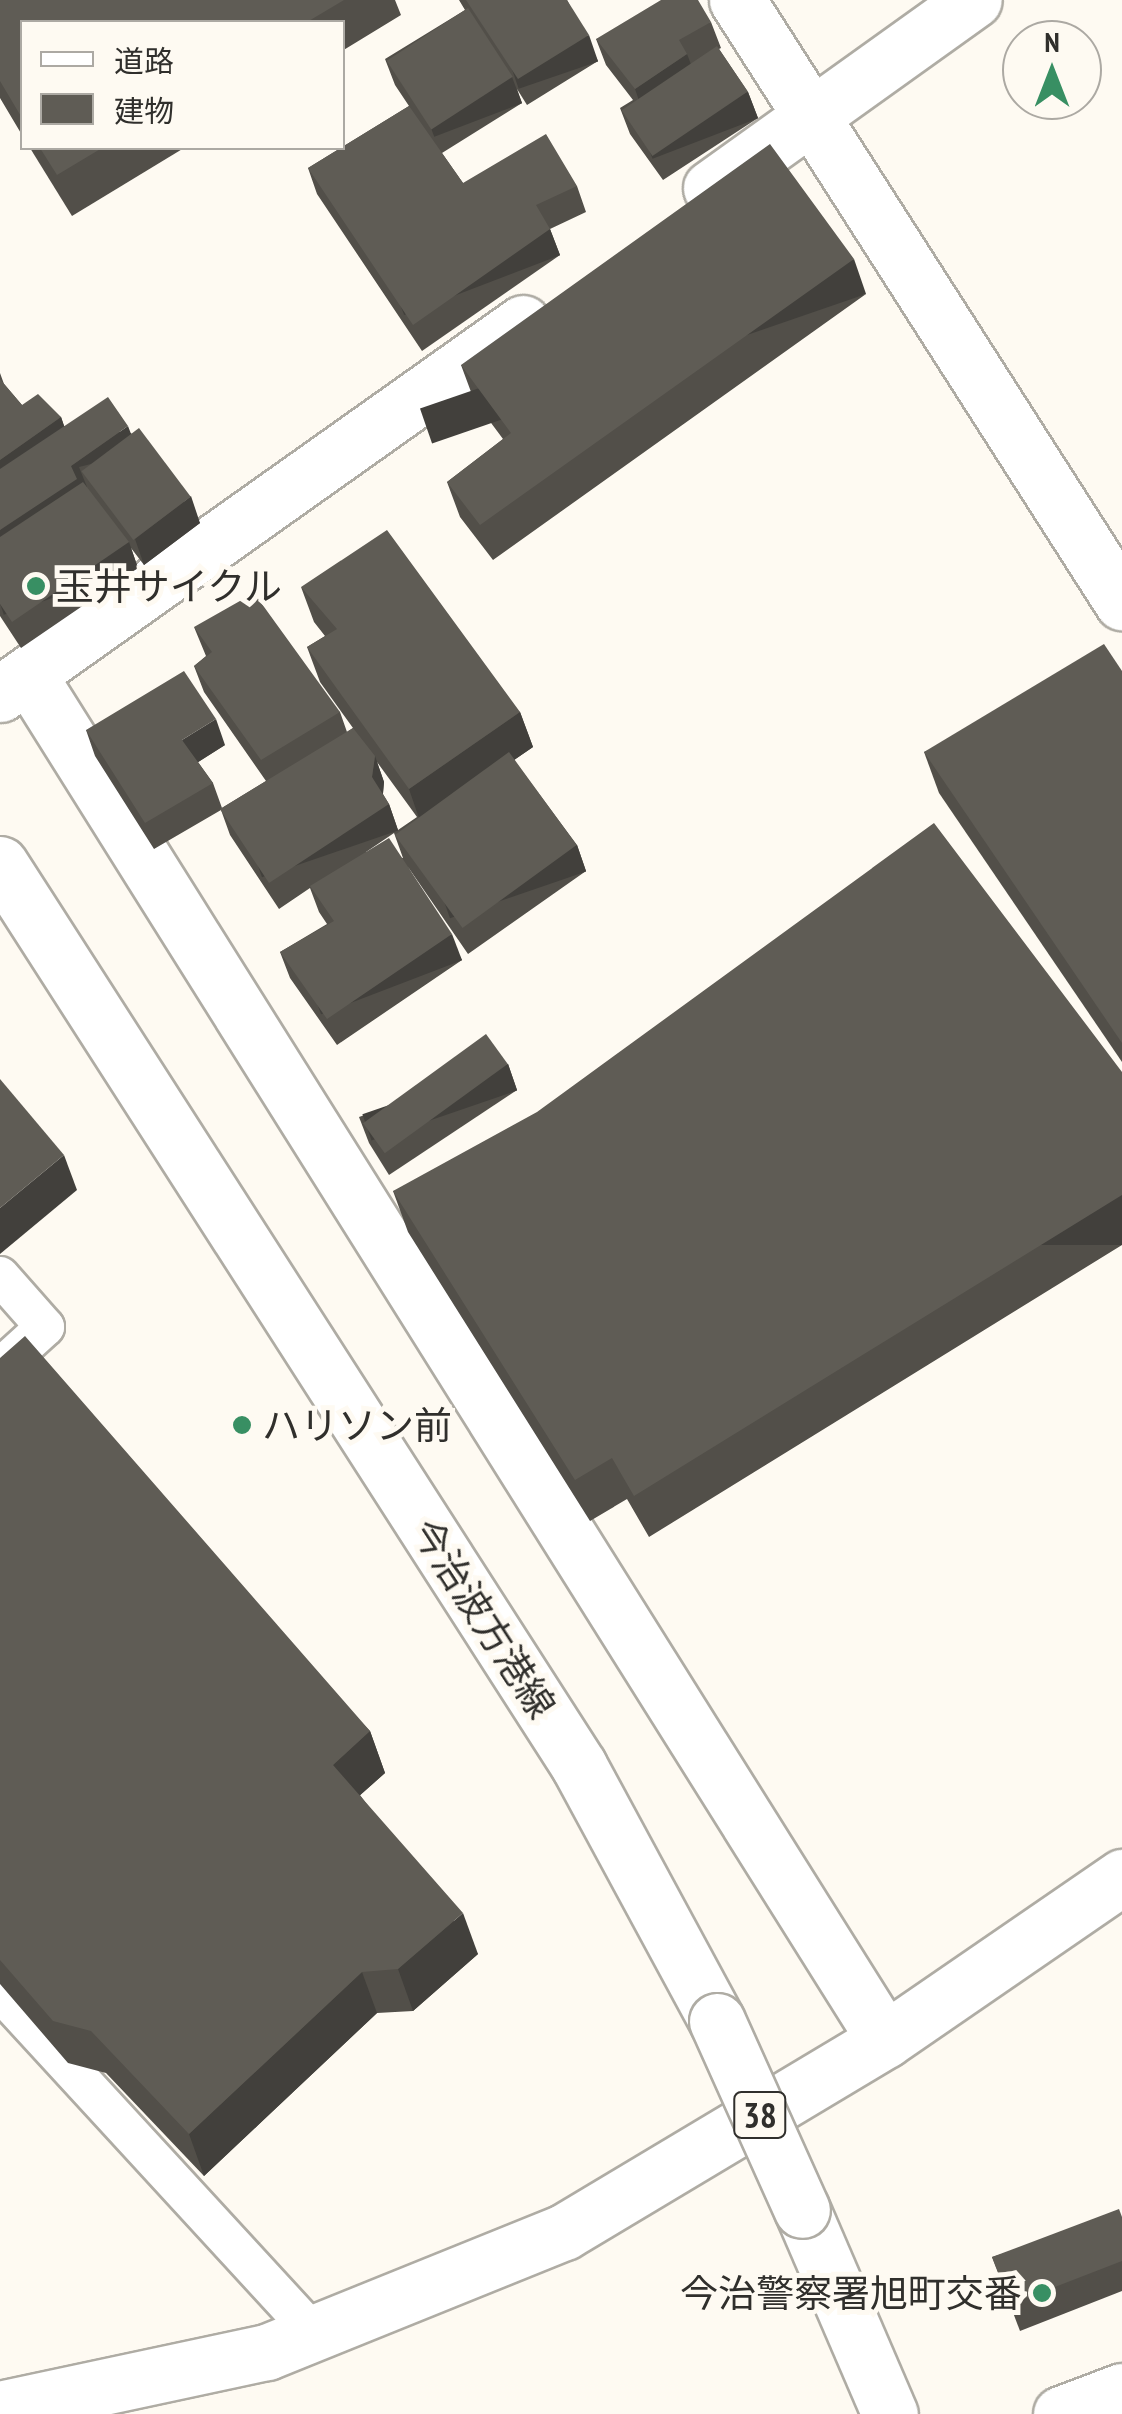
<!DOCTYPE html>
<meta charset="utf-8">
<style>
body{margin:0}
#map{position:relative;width:1122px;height:2414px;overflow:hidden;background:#fefaf2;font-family:"PT Sans Narrow","Noto Sans JP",sans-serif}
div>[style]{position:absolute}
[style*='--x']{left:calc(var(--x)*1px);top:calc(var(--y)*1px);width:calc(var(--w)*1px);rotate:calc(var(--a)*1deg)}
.roads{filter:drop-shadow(2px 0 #afaca4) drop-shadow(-2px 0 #afaca4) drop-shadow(0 2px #afaca4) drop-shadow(0 -2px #afaca4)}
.service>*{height:38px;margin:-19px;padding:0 19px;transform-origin:19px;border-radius:19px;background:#fff}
.minor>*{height:55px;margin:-27.5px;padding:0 27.5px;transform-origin:27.5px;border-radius:27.5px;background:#fff}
.tertiary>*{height:55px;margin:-27.5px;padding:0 27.5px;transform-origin:27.5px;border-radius:27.5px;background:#fff}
.primary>*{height:55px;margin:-27.5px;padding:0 27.5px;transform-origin:27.5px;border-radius:27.5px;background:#fff}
.bridges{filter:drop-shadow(2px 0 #afaca4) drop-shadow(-2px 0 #afaca4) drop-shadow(0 2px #afaca4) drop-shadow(0 -2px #afaca4)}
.primary-bridge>*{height:55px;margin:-27.5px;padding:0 27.5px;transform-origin:27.5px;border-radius:27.5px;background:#fff}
.wall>*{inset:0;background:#524f49}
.shaded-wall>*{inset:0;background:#42403c;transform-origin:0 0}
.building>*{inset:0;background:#5f5c55;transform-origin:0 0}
.dots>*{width:28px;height:28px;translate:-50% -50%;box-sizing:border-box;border:5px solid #fefaf2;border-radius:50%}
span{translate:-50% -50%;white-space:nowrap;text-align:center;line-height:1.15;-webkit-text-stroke:10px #fefaf2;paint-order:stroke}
.shield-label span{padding:2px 8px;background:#fefaf2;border:2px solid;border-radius:8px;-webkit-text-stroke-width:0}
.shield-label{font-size:35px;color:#302f2c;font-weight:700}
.poi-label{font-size:38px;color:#302f2c}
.left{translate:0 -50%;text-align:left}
.right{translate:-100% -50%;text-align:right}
.street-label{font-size:38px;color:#302f2c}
.legend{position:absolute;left:20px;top:20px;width:325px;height:130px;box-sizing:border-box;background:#fefaf2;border:2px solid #aca9a3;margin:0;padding:12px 18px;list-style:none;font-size:30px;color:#302f2c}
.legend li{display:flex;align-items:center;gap:20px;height:50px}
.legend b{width:50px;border:2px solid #aca9a3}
.north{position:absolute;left:1002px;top:20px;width:100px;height:100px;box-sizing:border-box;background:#fefaf2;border:2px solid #aca9a3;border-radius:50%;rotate:0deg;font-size:28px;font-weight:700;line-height:40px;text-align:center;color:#302f2c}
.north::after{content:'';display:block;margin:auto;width:35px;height:45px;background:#388f63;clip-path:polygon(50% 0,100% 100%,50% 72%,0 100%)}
</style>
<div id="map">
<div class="roads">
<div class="service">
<div style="--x:0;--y:1276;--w:68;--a:48.6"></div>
<div style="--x:45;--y:1327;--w:61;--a:137.7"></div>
<div style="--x:0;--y:1992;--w:464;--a:47.4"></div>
</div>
<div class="minor">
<div style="--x:711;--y:188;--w:323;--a:-35.6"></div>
<div style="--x:29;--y:676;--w:1610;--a:57.89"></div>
<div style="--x:0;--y:694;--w:641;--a:-35.35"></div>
<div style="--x:1061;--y:2414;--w:65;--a:-20.7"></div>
</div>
<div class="tertiary">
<div style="--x:737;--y:0;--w:715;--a:57.4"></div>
<div style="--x:0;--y:2409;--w:273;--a:-12.1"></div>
<div style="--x:267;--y:2352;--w:320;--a:-22"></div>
<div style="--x:564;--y:2232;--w:374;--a:-30.9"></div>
<div style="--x:885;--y:2040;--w:288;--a:-34.5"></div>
</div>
<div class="primary">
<div style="--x:0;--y:864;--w:1072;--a:57.3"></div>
<div style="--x:579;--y:1766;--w:290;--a:61.6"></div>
<div style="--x:802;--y:2210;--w:222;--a:66.7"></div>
</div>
</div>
<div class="bridges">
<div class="primary-bridge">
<div style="--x:717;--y:2021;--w:207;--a:65.8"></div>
</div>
</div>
<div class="wall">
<div style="clip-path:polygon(0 0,395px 0,401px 15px,342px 51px,342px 22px,22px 22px,22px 135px,0 98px)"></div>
<div style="clip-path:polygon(459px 0,567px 0,598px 61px,527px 105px,517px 89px,522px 103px,442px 153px,463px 183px,577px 186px,586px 212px,550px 229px,560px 255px,422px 351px,317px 194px,308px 168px,409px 106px,395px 85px,385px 59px,465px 10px)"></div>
<div style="clip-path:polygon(711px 22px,721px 48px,719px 49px,748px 92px,758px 118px,663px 180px,630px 134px,620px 108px,633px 100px,606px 65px,596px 39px)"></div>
<div style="clip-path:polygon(30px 148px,184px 148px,72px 216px)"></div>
<div style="clip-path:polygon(866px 294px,493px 560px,460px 517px,447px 482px,503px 439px,474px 400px,461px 365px)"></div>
<div style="clip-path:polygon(0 373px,4px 384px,22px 405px,61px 417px,64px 426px,131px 433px,200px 523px,144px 565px,131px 548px,138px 568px,21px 648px,0 616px)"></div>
<div style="clip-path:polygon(evenodd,301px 587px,520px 712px,533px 747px,514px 760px,577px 845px,586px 871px,468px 954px,408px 867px,462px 960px,337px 1045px,290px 978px,280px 952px,327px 924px,319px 912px,310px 888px,279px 909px,230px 835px,221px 810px,154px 849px,95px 756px,86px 730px,225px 745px,198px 762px,213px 783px,222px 808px,266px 781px,204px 692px,194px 666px,206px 656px,194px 627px,340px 712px,347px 732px,353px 728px,320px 682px,307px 647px,325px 636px,314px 622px,301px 587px,377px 762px,417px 817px,398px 830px,389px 804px,383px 794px,384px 782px,377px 762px,301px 587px,394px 833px,403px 858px,366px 852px,394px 833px)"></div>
<div style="clip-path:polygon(1122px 671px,1122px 1062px,939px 793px,924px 752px)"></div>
<div style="clip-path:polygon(508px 1064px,517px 1090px,389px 1175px,369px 1143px,359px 1117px)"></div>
<div style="clip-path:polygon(1122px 1072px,1122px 1245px,649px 1537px,627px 1499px,590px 1521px,408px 1232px,393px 1191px)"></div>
<div style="clip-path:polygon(0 1358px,370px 1731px,385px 1773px,360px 1795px,478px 1954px,413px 2011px,377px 2013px,204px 2176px,106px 2073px,68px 2063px,0 1984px)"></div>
<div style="clip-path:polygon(1122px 2217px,1122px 2291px,1020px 2331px,992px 2257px)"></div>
</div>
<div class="shaded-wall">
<div style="left:589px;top:35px;width:28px;height:84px;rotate:71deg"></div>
<div style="clip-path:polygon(687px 54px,697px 80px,644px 115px,635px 89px)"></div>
<div style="left:512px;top:77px;width:28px;height:94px;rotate:69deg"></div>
<div style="left:748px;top:92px;width:28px;height:113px;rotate:69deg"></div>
<div style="left:550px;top:229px;width:28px;height:167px;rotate:69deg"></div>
<div style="left:854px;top:259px;width:37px;height:459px;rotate:71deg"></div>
<div style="clip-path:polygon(61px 417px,70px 443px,0 492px,0 460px)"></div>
<div style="clip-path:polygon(128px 426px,138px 452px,79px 467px,87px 487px,0 562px,0 530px,71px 466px)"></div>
<div style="clip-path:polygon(191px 496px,200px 523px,144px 565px,135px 539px)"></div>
<div style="left:129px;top:542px;width:28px;height:142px;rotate:71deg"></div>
<div style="clip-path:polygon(520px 712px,533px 747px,421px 824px,409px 789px)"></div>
<div style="clip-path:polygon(216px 719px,225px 745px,192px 766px,182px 740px)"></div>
<div style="clip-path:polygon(375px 756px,384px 782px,382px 803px,372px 777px)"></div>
<div style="left:389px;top:804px;width:28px;height:144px;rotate:71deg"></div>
<div style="left:577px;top:845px;width:28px;height:144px;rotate:71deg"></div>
<div style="left:452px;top:934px;width:28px;height:151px;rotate:69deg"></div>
<div style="left:508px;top:1064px;width:28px;height:154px;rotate:71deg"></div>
<div style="clip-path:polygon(64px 1155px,77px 1190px,0 1254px,0 1208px)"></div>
<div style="left:1122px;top:1195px;width:50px;height:573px;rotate:90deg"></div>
<div style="clip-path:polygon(370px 1731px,385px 1773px,348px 1806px,333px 1765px)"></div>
<div style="clip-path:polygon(463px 1913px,478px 1954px,413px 2011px,398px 1969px)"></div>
<div style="clip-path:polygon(362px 1972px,377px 2013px,204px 2176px,189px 2134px)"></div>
</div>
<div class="building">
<div style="clip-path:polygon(0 0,344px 0,307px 22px,22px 22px,22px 118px,0 81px)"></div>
<div style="clip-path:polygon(466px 0,567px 0,589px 35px,518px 79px)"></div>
<div style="clip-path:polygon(661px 0,698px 0,711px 22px,679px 40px,687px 54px,635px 89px,596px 39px)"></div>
<div style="left:468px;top:8px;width:82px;height:97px;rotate:57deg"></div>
<div style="left:717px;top:46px;width:55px;height:115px;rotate:56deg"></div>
<div style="clip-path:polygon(409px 106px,463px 183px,546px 134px,577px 186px,536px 205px,550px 229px,413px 325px,308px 168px)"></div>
<div style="clip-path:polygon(770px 144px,854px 259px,480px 525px,447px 482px,511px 433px,461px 365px)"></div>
<div style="clip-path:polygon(40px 148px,102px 148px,57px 175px)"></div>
<div style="clip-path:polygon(0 379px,22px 405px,38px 394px,61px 417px,0 460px)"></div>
<div style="clip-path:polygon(108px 397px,128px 426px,71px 466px,77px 479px,0 530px,0 469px)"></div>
<div style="left:139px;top:428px;width:86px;height:72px;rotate:53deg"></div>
<div style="clip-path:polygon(83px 482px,129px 542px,12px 622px,0 604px,0 537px)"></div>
<div style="clip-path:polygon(387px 530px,520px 712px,409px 789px,307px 647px,337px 629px,301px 587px)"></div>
<div style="clip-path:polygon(254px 593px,340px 712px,261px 760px,194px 666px,212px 652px,194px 627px)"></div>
<div style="clip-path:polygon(1104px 644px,1122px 671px,1122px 1043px,924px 752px)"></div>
<div style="clip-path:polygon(184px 671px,216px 719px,182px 740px,213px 783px,145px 823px,86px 730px)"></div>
<div style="clip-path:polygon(353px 728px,375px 756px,372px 777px,389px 804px,269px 883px,220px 809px)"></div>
<div style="left:509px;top:752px;width:115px;height:141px;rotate:54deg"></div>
<div style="clip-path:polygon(934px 823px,1122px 1072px,1122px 1195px,634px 1496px,612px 1458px,575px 1480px,393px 1191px,537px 1112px)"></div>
<div style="clip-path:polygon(389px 838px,452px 934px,327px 1019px,280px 952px,334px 921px,310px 886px)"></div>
<div style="left:486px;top:1034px;width:37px;height:152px;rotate:54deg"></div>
<div style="clip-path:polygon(0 1079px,64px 1155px,0 1208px)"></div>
<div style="clip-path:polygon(25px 1336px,370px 1731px,333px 1765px,463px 1913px,398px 1969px,362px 1972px,189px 2134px,91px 2031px,53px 2021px,0 1960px,0 1358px)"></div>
<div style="clip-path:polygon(1119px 2209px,1122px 2217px,1122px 2261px,1011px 2304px,992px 2257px)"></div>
</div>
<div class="dots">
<div style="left:36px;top:586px;background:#388f63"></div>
<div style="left:242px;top:1425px;background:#388f63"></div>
<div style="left:1042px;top:2293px;background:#388f63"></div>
</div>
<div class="shield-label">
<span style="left:760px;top:2115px">38</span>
</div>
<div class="poi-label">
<span class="left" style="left:56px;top:586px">玉井サイクル</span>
<span class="left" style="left:262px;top:1425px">ハリソン前</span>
<span class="right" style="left:1022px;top:2293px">今治警察署旭町交番</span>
</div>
<div class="street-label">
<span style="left:484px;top:1618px;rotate:57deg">今治波方港線</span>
</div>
<ul class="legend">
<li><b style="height:12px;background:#fff"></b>道路</li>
<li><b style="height:28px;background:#5f5c55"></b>建物</li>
</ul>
<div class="north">N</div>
</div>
